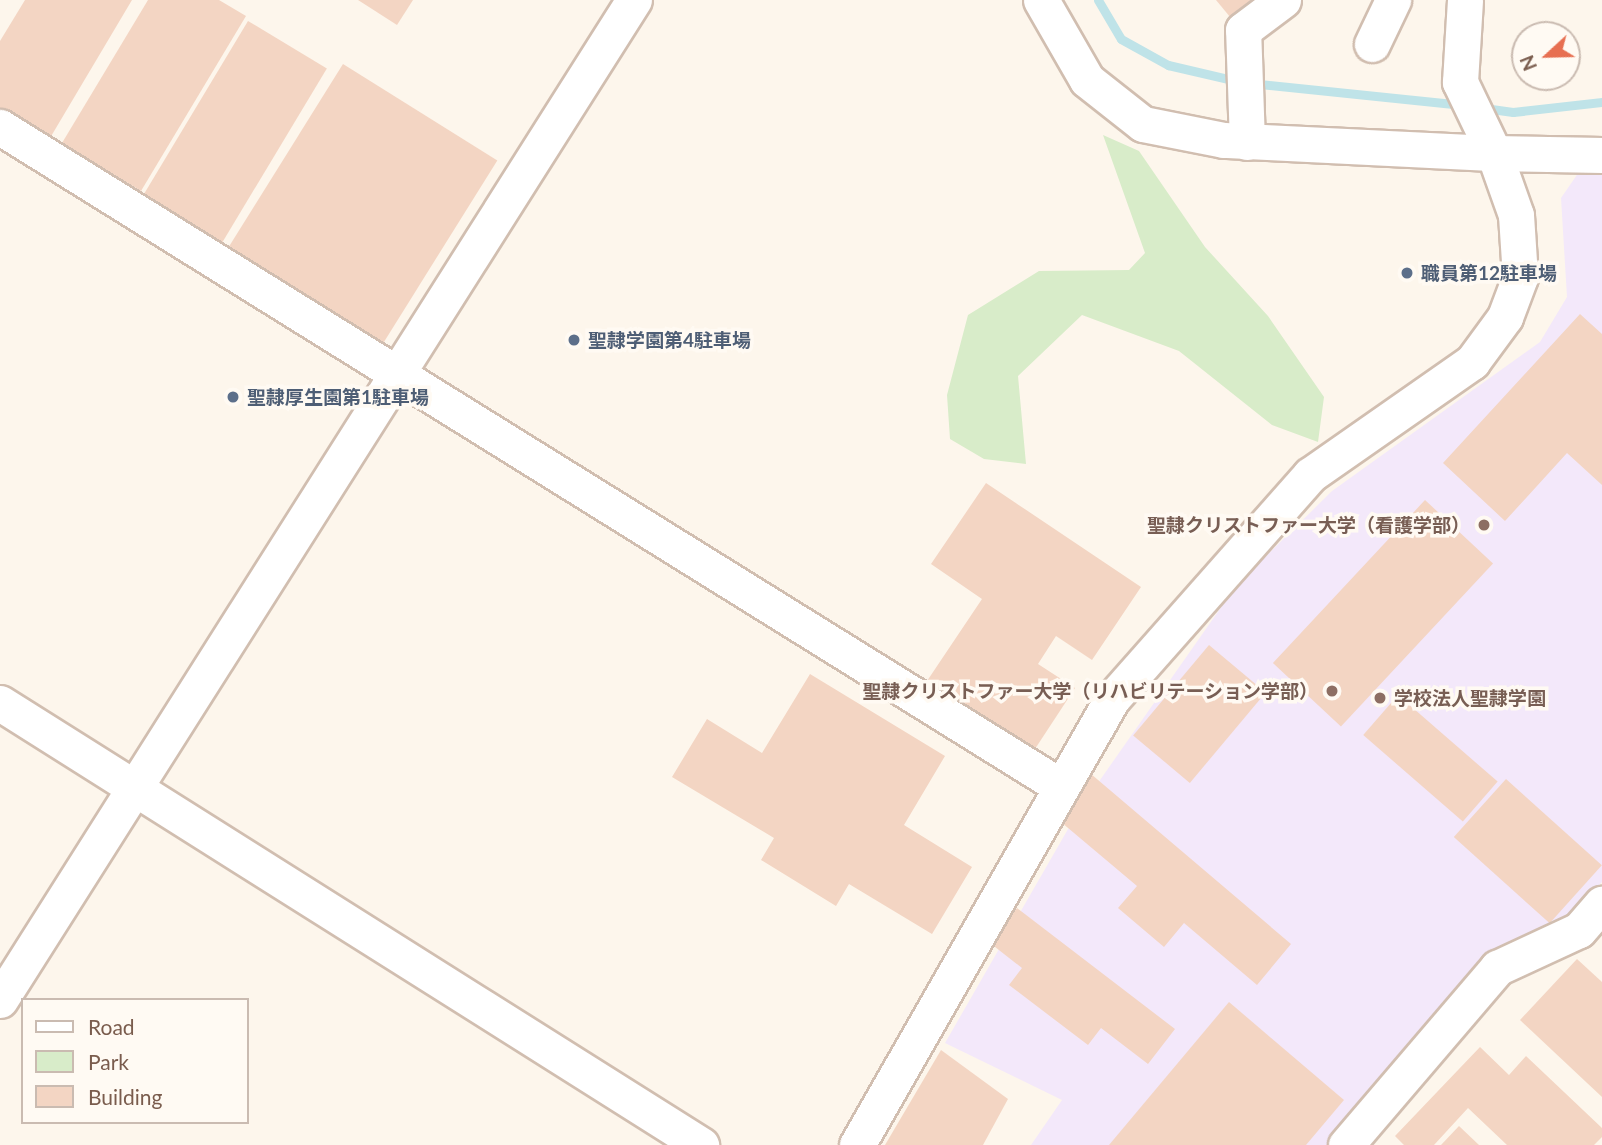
<!DOCTYPE html>
<meta charset="utf-8">
<style>
body{margin:0}
#map{position:relative;width:1602px;height:1145px;overflow:hidden;background:#fdf6ec;font-family:Lato,"Noto Sans JP",sans-serif}
div>[style]{position:absolute}
[style*='--x']{left:calc(var(--x)*1px);top:calc(var(--y)*1px);width:calc(var(--w)*1px);rotate:calc(var(--a)*1deg)}
.education>*{inset:0;background:#f3e8fa}
.green>*{inset:0;background:#d8ecc9}
.stream>*{height:9px;margin:-4.5px;padding:0 4.5px;transform-origin:4.5px;border-radius:4.5px;background:#bfe3e8}
.building>*{inset:0;background:#f3d5c3;transform-origin:0 0}
.roads{filter:drop-shadow(2px 0 #d1beb0) drop-shadow(-2px 0 #d1beb0) drop-shadow(0 2px #d1beb0) drop-shadow(0 -2px #d1beb0)}
.minor>*{height:35px;margin:-17.5px;padding:0 17.5px;transform-origin:17.5px;border-radius:17.5px;background:#fff}
.dots>*{width:19px;height:19px;translate:-50% -50%;box-sizing:border-box;border:4px solid #fffaf3;border-radius:50%}
span{translate:-50% -50%;white-space:nowrap;text-align:center;line-height:1.15;-webkit-text-stroke:7px #fffaf3;paint-order:stroke}
.service-label{font-size:19px;color:#4e5e75;font-weight:700}
.left{translate:0 -50%;text-align:left}
.education-label{font-size:19px;color:#785e54;font-weight:700}
.right{translate:-100% -50%;text-align:right}
.legend{position:absolute;left:21px;top:998px;width:228px;height:126px;box-sizing:border-box;background:#fffaf3;border:2px solid #cabbb1;margin:0;padding:9px 12px;list-style:none;font-size:21px;color:#7a5c4d}
.legend li{display:flex;align-items:center;gap:14px;height:35px}
.legend b{width:35px;border:2px solid #cabbb1}
.north{position:absolute;left:1511px;top:21px;width:70px;height:70px;box-sizing:border-box;background:#fffaf3;border:2px solid #cabbb1;border-radius:50%;rotate:248deg;font-size:19px;font-weight:700;line-height:28px;text-align:center;color:#7a5c4d}
.north::after{content:'';display:block;margin:auto;width:24px;height:32px;background:#e76f51;clip-path:polygon(50% 0,100% 100%,50% 72%,0 100%)}
</style>
<div id="map">
<div class="education">
<div style="clip-path:polygon(1581px 169px,1602px 169px,1602px 882px,1340px 1145px,1031px 1145px,1062px 1100px,945px 1043px,1079px 810px,1236px 586px,1332px 491px,1540px 342px,1567px 297px,1561px 198px)"></div>
</div>
<div class="green">
<div style="clip-path:polygon(1103px 135px,1139px 151px,1205px 247px,1268px 316px,1324px 397px,1318px 442px,1272px 425px,1179px 351px,1082px 315px,1018px 376px,1026px 464px,984px 459px,950px 439px,947px 395px,968px 315px,1039px 271px,1129px 270px,1145px 253px)"></div>
</div>
<div class="stream">
<div style="--x:1098;--y:0;--w:45;--a:59.5"></div>
<div style="--x:1121;--y:39;--w:54;--a:29"></div>
<div style="--x:1168;--y:65;--w:70;--a:13.2"></div>
<div style="--x:1250;--y:83;--w:214;--a:5.9"></div>
<div style="--x:1484;--y:108;--w:29;--a:8"></div>
<div style="--x:1513;--y:112;--w:90;--a:-6.4"></div>
</div>
<div class="building">
<div style="clip-path:polygon(25px 0,132px 0,50px 138px,0 109px,0 41px)"></div>
<div style="clip-path:polygon(148px 0,219px 0,246px 16px,141px 191px,62px 143px)"></div>
<div style="clip-path:polygon(358px 0,413px 0,397px 25px)"></div>
<div style="clip-path:polygon(1216px 0,1263px 0,1235px 23px)"></div>
<div style="left:248px;top:21px;width:92px;height:204px;rotate:31deg"></div>
<div style="left:343px;top:64px;width:182px;height:219px;rotate:32deg"></div>
<div style="clip-path:polygon(1580px 314px,1602px 334px,1602px 485px,1567px 453px,1505px 521px,1443px 463px)"></div>
<div style="clip-path:polygon(986px 483px,1141px 587px,1092px 660px,1056px 636px,1038px 664px,1075px 688px,1033px 752px,927px 681px,982px 599px,931px 564px)"></div>
<div style="left:1425px;top:500px;width:93px;height:223px;rotate:43deg"></div>
<div style="left:1209px;top:645px;width:74px;height:118px;rotate:40deg"></div>
<div style="clip-path:polygon(810px 674px,945px 756px,904px 825px,972px 867px,932px 934px,849px 884px,836px 906px,761px 860px,774px 838px,672px 777px,707px 719px,762px 753px)"></div>
<div style="left:1398px;top:695px;width:132px;height:53px;rotate:41deg"></div>
<div style="clip-path:polygon(1091px 774px,1291px 944px,1257px 985px,1184px 923px,1164px 947px,1118px 908px,1137px 886px,1055px 817px)"></div>
<div style="left:1506px;top:779px;width:129px;height:78px;rotate:42deg"></div>
<div style="clip-path:polygon(1017px 908px,1175px 1029px,1148px 1064px,1101px 1028px,1088px 1045px,1009px 985px,1022px 968px,990px 943px)"></div>
<div style="clip-path:polygon(1577px 959px,1602px 982px,1602px 1097px,1520px 1020px)"></div>
<div style="clip-path:polygon(1229px 1002px,1344px 1100px,1306px 1145px,1109px 1145px)"></div>
<div style="clip-path:polygon(1480px 1047px,1509px 1075px,1526px 1056px,1602px 1128px,1602px 1137px,1594px 1145px,1507px 1145px,1468px 1108px,1434px 1145px,1404px 1145px,1395px 1136px)"></div>
<div style="clip-path:polygon(941px 1050px,1008px 1099px,983px 1145px,885px 1145px)"></div>
<div style="clip-path:polygon(1459px 1126px,1479px 1145px,1441px 1145px)"></div>
</div>
<div class="roads">
<div class="minor">
<div style="--x:1041;--y:0;--w:92;--a:60.1"></div>
<div style="--x:1087;--y:80;--w:71;--a:38.2"></div>
<div style="--x:1143;--y:124;--w:83;--a:11.2"></div>
<div style="--x:1224;--y:140;--w:270;--a:2.8"></div>
<div style="--x:1494;--y:153;--w:79;--a:-115.6"></div>
<div style="--x:1460;--y:82;--w:82;--a:-86.5"></div>
<div style="--x:1372;--y:44;--w:49;--a:-64.5"></div>
<div style="--x:0;--y:127;--w:1248;--a:31.87"></div>
<div style="--x:1247;--y:142;--w:112;--a:-92"></div>
<div style="--x:1243;--y:30;--w:50;--a:-36.9"></div>
<div style="--x:0;--y:703;--w:829;--a:32.23"></div>
<div style="--x:0;--y:1000;--w:1184;--a:-57.63"></div>
<div style="--x:857;--y:1145;--w:514;--a:-60.24"></div>
<div style="--x:1112;--y:699;--w:299;--a:-48.5"></div>
<div style="--x:1310;--y:475;--w:198;--a:-34.9"></div>
<div style="--x:1472;--y:362;--w:56;--a:-53.7"></div>
<div style="--x:1505;--y:317;--w:43;--a:-69.4"></div>
<div style="--x:1520;--y:277;--w:62;--a:-93.7"></div>
<div style="--x:1516;--y:215;--w:66;--a:-109.5"></div>
<div style="--x:1494;--y:153;--w:108;--a:1.1"></div>
<div style="--x:1346;--y:1145;--w:233;--a:-49.5"></div>
<div style="--x:1497;--y:968;--w:90;--a:-24.9"></div>
<div style="--x:1579;--y:930;--w:35;--a:-49"></div>
</div>
</div>
<div class="dots">
<div style="left:1407px;top:273px;background:#5c6f8a"></div>
<div style="left:574px;top:340px;background:#5c6f8a"></div>
<div style="left:233px;top:397px;background:#5c6f8a"></div>
<div style="left:1484px;top:525px;background:#8d6e63"></div>
<div style="left:1332px;top:691px;background:#8d6e63"></div>
<div style="left:1380px;top:698px;background:#8d6e63"></div>
</div>
<div class="service-label">
<span class="left" style="left:1421px;top:273px">職員第12駐車場</span>
<span class="left" style="left:588px;top:340px">聖隷学園第4駐車場</span>
<span class="left" style="left:247px;top:397px">聖隷厚生園第1駐車場</span>
</div>
<div class="education-label">
<span class="right" style="left:1470px;top:525px">聖隷クリストファー大学（看護学部）</span>
<span class="right" style="left:1318px;top:691px">聖隷クリストファー大学（リハビリテーション学部）</span>
<span class="left" style="left:1394px;top:698px">学校法人聖隷学園</span>
</div>
<ul class="legend">
<li><b style="height:9px;background:#fff"></b>Road</li>
<li><b style="height:19px;background:#d8ecc9"></b>Park</li>
<li><b style="height:19px;background:#f3d5c3"></b>Building</li>
</ul>
<div class="north">N</div>
</div>
